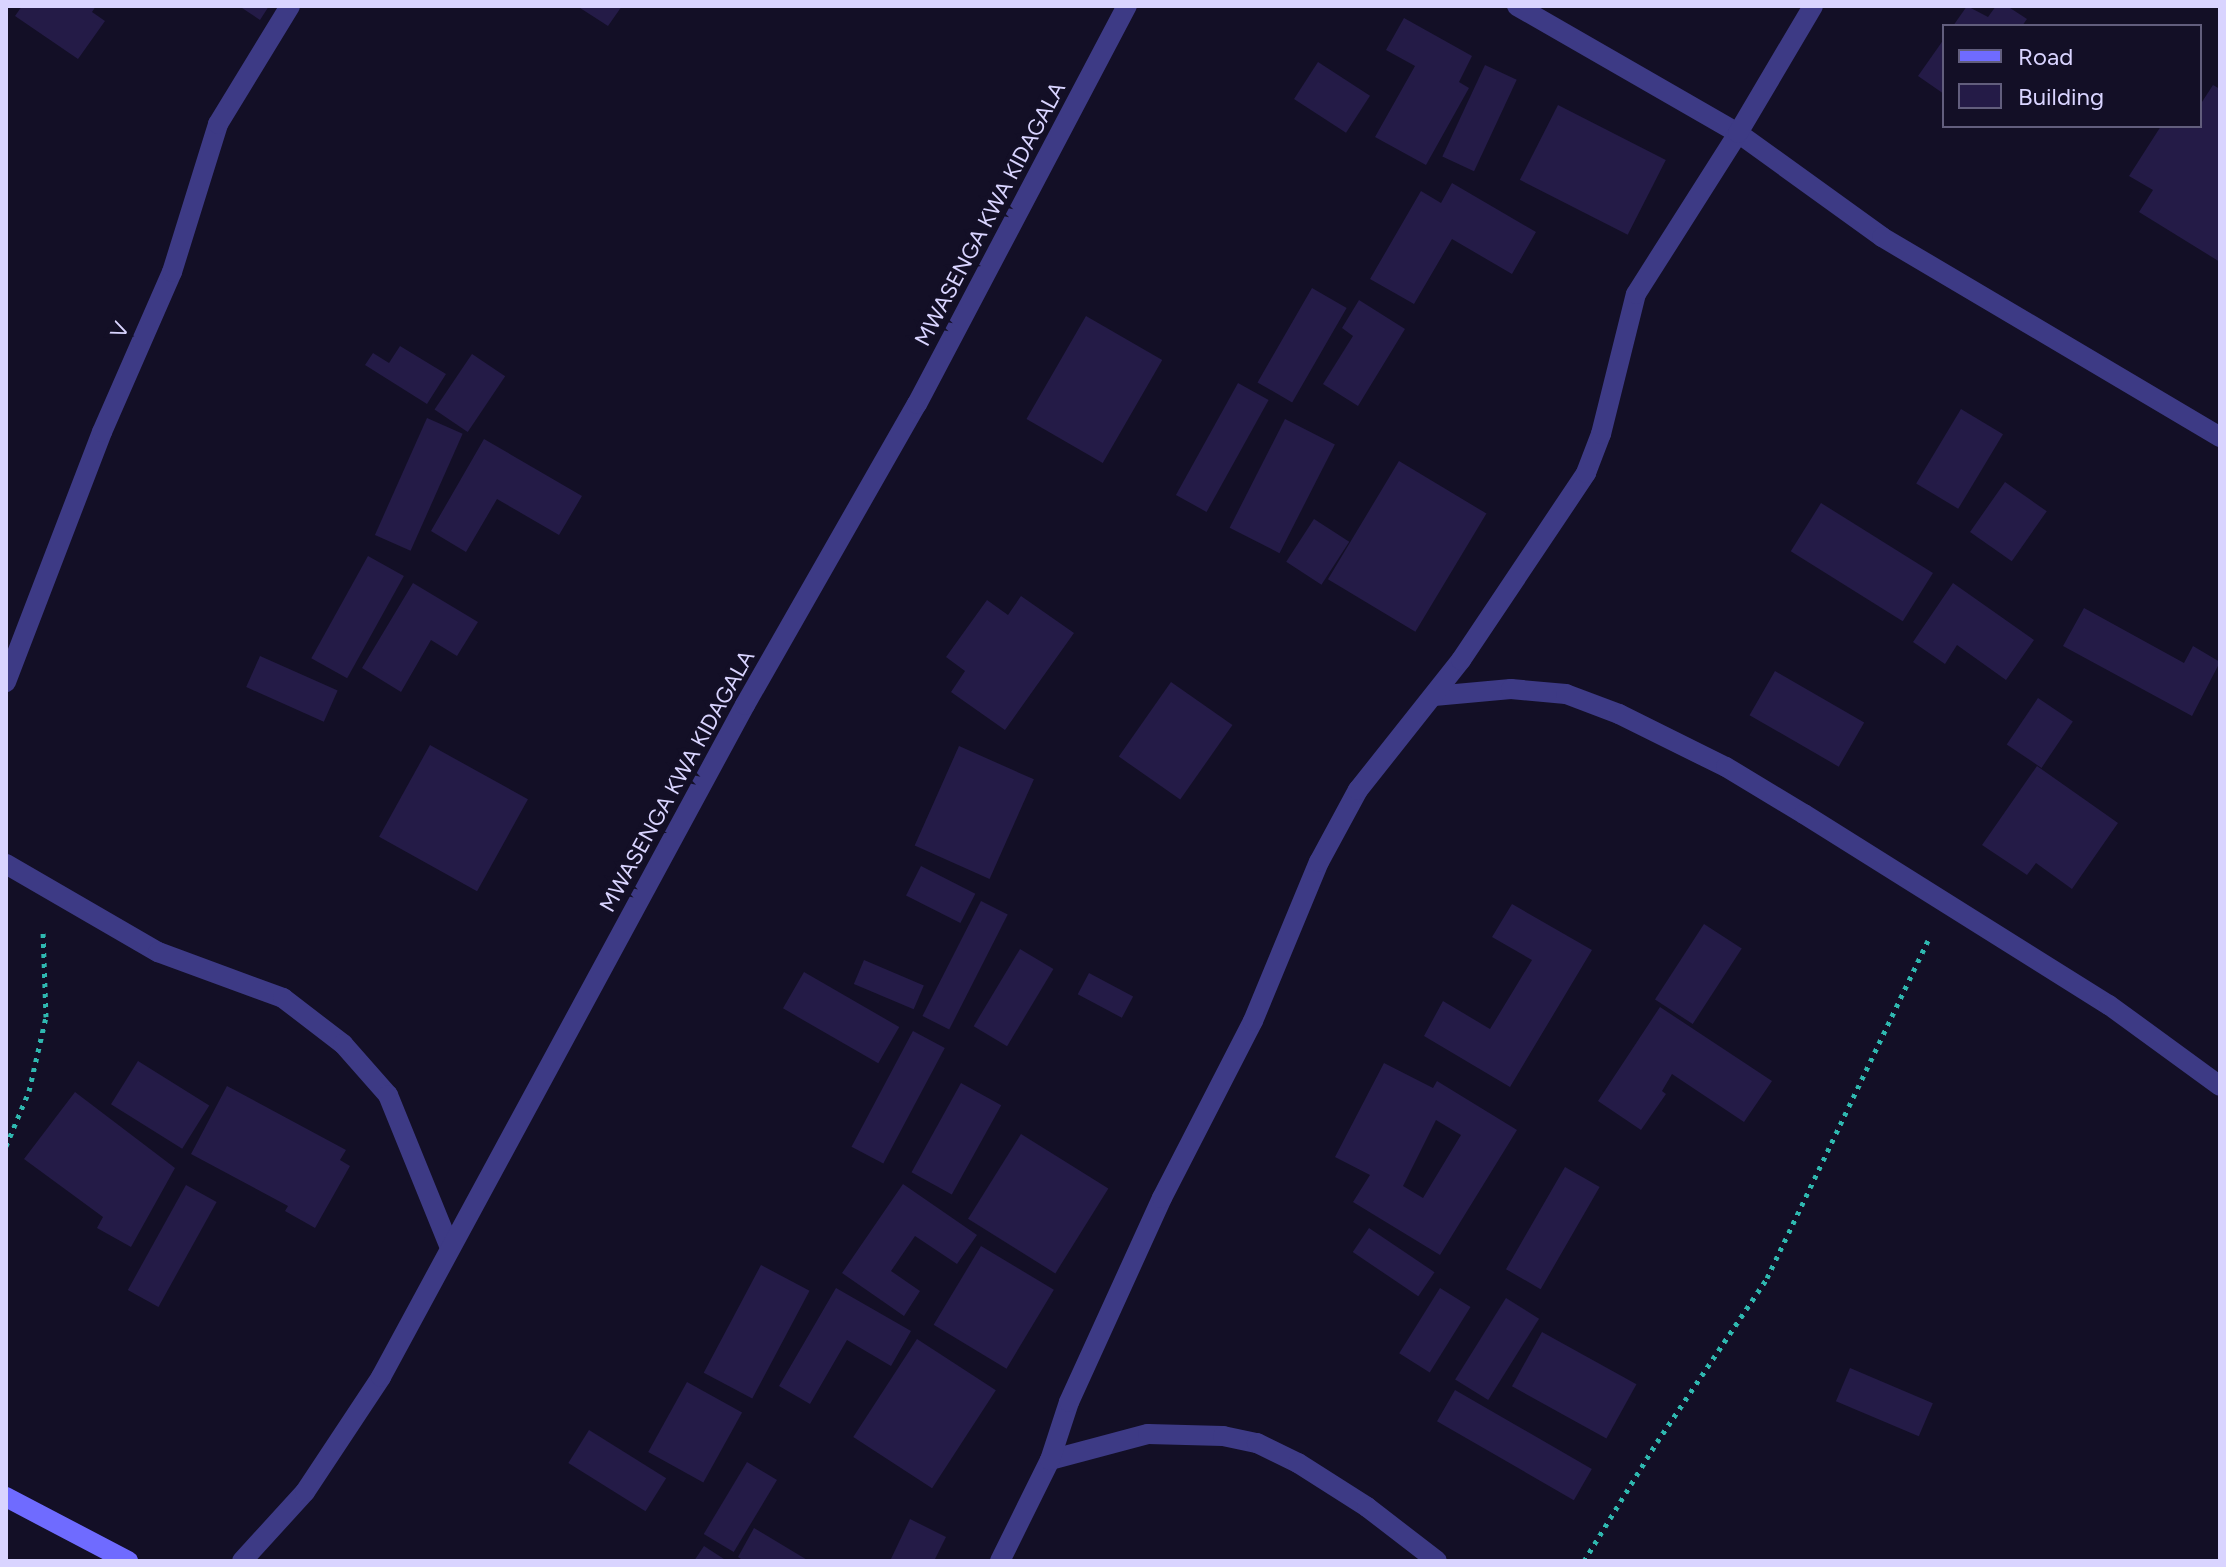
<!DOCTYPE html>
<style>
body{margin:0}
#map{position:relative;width:2226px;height:1567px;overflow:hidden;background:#130f26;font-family:Figtree,sans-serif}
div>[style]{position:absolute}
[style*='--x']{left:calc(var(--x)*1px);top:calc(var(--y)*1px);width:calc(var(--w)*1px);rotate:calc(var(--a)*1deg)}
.building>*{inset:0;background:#241b47;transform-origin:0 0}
.path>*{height:5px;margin-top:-2.5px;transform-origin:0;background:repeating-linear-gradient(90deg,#2fb8b0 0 4px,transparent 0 10px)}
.street>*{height:20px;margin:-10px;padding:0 10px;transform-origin:10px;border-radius:10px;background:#3d3a85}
.secondary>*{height:20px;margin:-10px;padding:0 10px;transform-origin:10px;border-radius:10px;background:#6f6bff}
span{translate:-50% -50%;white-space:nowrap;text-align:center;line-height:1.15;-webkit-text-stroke:8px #130f26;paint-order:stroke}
.street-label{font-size:22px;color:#d9d4ff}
.frame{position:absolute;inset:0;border:8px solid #d9d4ff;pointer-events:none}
.legend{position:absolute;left:1942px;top:24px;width:260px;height:104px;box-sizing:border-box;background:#130f26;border:2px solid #625e7d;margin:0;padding:10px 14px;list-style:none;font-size:24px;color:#d9d4ff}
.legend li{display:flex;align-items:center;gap:16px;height:40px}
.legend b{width:40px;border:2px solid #625e7d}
</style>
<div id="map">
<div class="building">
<div style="clip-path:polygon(22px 6px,96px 6px,92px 12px,105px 21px,78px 59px,15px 16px)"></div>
<div style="clip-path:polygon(239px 6px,269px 6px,260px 20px)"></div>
<div style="clip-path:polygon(577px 6px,622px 6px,608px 26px)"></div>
<div style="clip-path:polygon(1967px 6px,1988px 17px,1996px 6px,2007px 6px,2027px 19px,2022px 26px,1953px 26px)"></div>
<div style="clip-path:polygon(1404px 18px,1472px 56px,1459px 82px,1469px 88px,1426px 165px,1375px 137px,1415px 66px,1386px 50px)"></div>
<div style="clip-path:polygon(1944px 39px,1944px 94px,1918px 76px)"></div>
<div style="left:1318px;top:62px;width:62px;height:44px;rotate:33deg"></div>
<div style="left:1485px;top:65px;width:35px;height:101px;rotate:25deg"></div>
<div style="clip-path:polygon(2213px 85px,2220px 89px,2220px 262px,2139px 212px,2153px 190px,2129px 176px,2161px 126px,2200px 126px,2200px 105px)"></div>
<div style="left:1558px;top:105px;width:121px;height:84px;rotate:27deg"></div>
<div style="clip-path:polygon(1452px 183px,1536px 232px,1512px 274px,1452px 239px,1414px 304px,1370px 279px,1421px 191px,1441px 203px)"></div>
<div style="left:1312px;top:288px;width:40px;height:109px;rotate:30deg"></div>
<div style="clip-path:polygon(1359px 300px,1405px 329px,1358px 406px,1323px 384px,1353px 336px,1342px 328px)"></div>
<div style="left:1086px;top:316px;width:88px;height:119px;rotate:30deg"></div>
<div style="clip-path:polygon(400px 346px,446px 374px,427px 404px,365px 365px,373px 353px,389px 363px)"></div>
<div style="left:472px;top:354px;width:40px;height:67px;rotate:34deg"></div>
<div style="left:1238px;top:383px;width:35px;height:128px;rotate:29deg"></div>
<div style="left:1961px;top:409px;width:49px;height:87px;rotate:31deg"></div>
<div style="left:427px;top:418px;width:39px;height:128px;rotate:24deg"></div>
<div style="left:1285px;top:419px;width:56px;height:122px;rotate:27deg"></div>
<div style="clip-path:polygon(484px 439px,582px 496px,559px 535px,497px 499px,466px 552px,431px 531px)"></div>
<div style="left:1399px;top:461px;width:102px;height:138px;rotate:31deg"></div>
<div style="left:2005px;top:482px;width:51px;height:61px;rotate:35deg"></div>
<div style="left:1821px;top:503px;width:132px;height:57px;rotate:32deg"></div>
<div style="left:1314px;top:519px;width:42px;height:51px;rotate:33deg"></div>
<div style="left:368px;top:556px;width:41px;height:117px;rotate:29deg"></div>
<div style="clip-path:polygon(413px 583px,478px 622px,457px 656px,431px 640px,401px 692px,362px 668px)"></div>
<div style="clip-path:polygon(1953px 583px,2034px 640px,2006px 680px,1957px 645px,1945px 664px,1913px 642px)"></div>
<div style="clip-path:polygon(1021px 596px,1074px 633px,1005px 730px,951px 692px,965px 671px,946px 657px,987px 600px,1008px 615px)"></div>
<div style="clip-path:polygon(2084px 608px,2184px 663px,2193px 646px,2220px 662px,2192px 716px,2063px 646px)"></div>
<div style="left:260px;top:656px;width:85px;height:34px;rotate:24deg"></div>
<div style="left:1775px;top:671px;width:103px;height:51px;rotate:30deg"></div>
<div style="left:1171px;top:682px;width:75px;height:91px;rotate:35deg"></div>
<div style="left:2038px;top:698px;width:42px;height:56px;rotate:34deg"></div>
<div style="left:430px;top:745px;width:112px;height:105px;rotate:29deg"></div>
<div style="left:959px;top:746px;width:82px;height:109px;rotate:24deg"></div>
<div style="clip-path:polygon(2037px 766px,2118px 823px,2072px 889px,2036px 863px,2027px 875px,1982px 845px)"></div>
<div style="left:921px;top:866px;width:61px;height:33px;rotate:27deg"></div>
<div style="left:981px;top:901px;width:30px;height:129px;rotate:27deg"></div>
<div style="clip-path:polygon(1512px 904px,1592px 950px,1510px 1087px,1424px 1036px,1443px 1001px,1490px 1029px,1532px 960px,1492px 937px)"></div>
<div style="left:1704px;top:924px;width:45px;height:90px;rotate:33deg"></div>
<div style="left:1020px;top:949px;width:39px;height:90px;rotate:31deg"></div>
<div style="left:864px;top:960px;width:65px;height:26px;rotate:23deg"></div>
<div style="left:804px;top:972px;width:110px;height:42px;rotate:30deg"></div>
<div style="left:1089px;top:973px;width:50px;height:24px;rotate:28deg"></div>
<div style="clip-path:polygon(1660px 1007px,1772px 1081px,1744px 1122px,1672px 1074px,1662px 1091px,1666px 1094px,1641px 1130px,1598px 1101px)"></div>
<div style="left:913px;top:1031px;width:36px;height:131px;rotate:28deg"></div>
<div style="left:138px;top:1061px;width:84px;height:51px;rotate:32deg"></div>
<div style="clip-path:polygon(evenodd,1384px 1063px,1433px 1088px,1437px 1081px,1517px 1130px,1440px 1255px,1353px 1202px,1370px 1175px,1335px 1157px,1384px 1063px,1436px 1120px,1461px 1135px,1423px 1198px,1403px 1186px,1436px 1120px)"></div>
<div style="left:961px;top:1083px;width:46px;height:102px;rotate:29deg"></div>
<div style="clip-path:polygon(227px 1086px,346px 1150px,340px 1160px,350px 1166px,315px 1228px,285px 1211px,288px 1206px,191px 1154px)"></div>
<div style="clip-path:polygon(75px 1092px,175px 1168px,131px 1247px,97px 1228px,103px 1217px,24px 1159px)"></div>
<div style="left:1021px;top:1134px;width:103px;height:100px;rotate:32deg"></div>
<div style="left:1565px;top:1167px;width:40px;height:118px;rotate:30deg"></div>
<div style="clip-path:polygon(903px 1184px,977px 1235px,957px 1264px,915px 1236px,891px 1271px,920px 1291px,904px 1316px,842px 1273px)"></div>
<div style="left:186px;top:1185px;width:35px;height:120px;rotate:29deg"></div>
<div style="left:1369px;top:1228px;width:79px;height:29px;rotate:34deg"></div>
<div style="left:981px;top:1246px;width:85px;height:92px;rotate:31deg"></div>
<div style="left:761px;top:1265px;width:55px;height:122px;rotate:28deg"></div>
<div style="clip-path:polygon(836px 1288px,911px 1331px,891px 1366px,847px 1340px,810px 1404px,779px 1386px)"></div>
<div style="left:1440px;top:1288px;width:36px;height:77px;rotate:32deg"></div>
<div style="left:1506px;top:1298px;width:39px;height:96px;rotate:32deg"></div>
<div style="left:1542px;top:1332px;width:108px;height:62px;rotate:29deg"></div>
<div style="left:917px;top:1339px;width:94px;height:117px;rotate:33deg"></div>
<div style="left:1850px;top:1368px;width:90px;height:36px;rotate:23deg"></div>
<div style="left:687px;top:1382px;width:63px;height:80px;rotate:29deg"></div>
<div style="left:1455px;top:1390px;width:158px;height:36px;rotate:30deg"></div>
<div style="left:589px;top:1430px;width:91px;height:39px;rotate:32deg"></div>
<div style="left:747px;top:1462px;width:35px;height:84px;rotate:31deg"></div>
<div style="clip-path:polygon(910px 1519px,946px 1537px,934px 1561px,890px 1561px)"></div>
<div style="clip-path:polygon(754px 1528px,809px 1561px,744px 1561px,738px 1557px)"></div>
<div style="clip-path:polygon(704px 1546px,727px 1561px,694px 1561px)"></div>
</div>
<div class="path">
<div style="--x:6;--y:1146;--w:60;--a:-67.3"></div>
<div style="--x:29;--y:1091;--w:76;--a:-77.1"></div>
<div style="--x:46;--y:1017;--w:84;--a:-92"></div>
<div style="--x:1584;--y:1561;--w:140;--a:-58.5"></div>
<div style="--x:1657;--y:1442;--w:197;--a:-56.1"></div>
<div style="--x:1767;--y:1278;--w:374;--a:-64.5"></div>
</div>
<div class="street">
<div style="--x:1517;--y:6;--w:255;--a:29.9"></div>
<div style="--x:1738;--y:133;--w:178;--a:35.8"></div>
<div style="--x:1882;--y:237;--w:393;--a:30.6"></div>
<div style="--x:6;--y:682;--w:268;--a:-69"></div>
<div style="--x:102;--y:432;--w:175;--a:-66.4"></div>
<div style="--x:172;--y:272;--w:155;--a:-72.7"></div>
<div style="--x:218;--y:124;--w:138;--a:-58.6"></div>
<div style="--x:1434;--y:696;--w:77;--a:-5.2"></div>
<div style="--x:1511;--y:689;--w:55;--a:5.2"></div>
<div style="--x:1566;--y:694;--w:57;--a:20.7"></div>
<div style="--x:1619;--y:714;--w:119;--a:26.4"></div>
<div style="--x:1726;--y:767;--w:91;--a:31.1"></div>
<div style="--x:1804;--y:814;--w:360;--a:32.1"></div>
<div style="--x:2109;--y:1005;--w:137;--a:36.1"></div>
<div style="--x:6;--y:864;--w:176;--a:30.1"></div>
<div style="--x:158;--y:952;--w:133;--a:20.2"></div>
<div style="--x:283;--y:998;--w:76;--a:37.5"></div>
<div style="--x:343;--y:1044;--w:68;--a:48.6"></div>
<div style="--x:388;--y:1095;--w:165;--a:67.9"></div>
<div style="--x:1050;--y:1460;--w:101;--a:-14.9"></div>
<div style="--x:1148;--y:1434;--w:75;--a:1.5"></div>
<div style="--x:1223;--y:1436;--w:35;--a:12"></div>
<div style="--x:1257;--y:1443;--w:46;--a:26"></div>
<div style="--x:1298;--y:1463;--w:82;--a:32.5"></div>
<div style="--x:1367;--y:1507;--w:88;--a:37.6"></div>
<div style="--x:242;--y:1561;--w:93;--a:-47.6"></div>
<div style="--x:305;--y:1492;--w:138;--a:-56.5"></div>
<div style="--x:381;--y:1377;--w:764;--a:-61.56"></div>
<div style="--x:745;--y:705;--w:347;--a:-60.3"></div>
<div style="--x:917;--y:404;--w:450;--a:-62.2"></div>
<div style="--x:1000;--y:1561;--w:113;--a:-63.7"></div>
<div style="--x:1050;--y:1460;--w:61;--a:-71.9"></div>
<div style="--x:1069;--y:1402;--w:224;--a:-65.5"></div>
<div style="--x:1162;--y:1198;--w:199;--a:-62.8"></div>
<div style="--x:1253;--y:1021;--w:172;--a:-67.5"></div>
<div style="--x:1319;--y:862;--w:82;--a:-61.6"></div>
<div style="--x:1358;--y:790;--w:166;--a:-51.6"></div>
<div style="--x:1461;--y:660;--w:225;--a:-56.2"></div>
<div style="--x:1586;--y:473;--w:42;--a:-69"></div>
<div style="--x:1601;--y:434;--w:144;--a:-76"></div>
<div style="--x:1636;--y:294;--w:191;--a:-57.6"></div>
<div style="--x:1738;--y:133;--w:147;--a:-59.4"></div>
</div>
<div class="secondary">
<div style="--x:6;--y:1497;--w:138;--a:27.7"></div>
</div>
<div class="street-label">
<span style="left:990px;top:214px;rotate:-62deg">MWASENGA KWA KIDAGALA</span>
<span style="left:120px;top:330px;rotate:-66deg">V</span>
<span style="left:677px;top:781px;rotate:-61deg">MWASENGA KWA KIDAGALA</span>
</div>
<div class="frame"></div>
<ul class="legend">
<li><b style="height:10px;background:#6f6bff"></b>Road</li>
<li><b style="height:22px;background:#241b47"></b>Building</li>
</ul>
</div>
